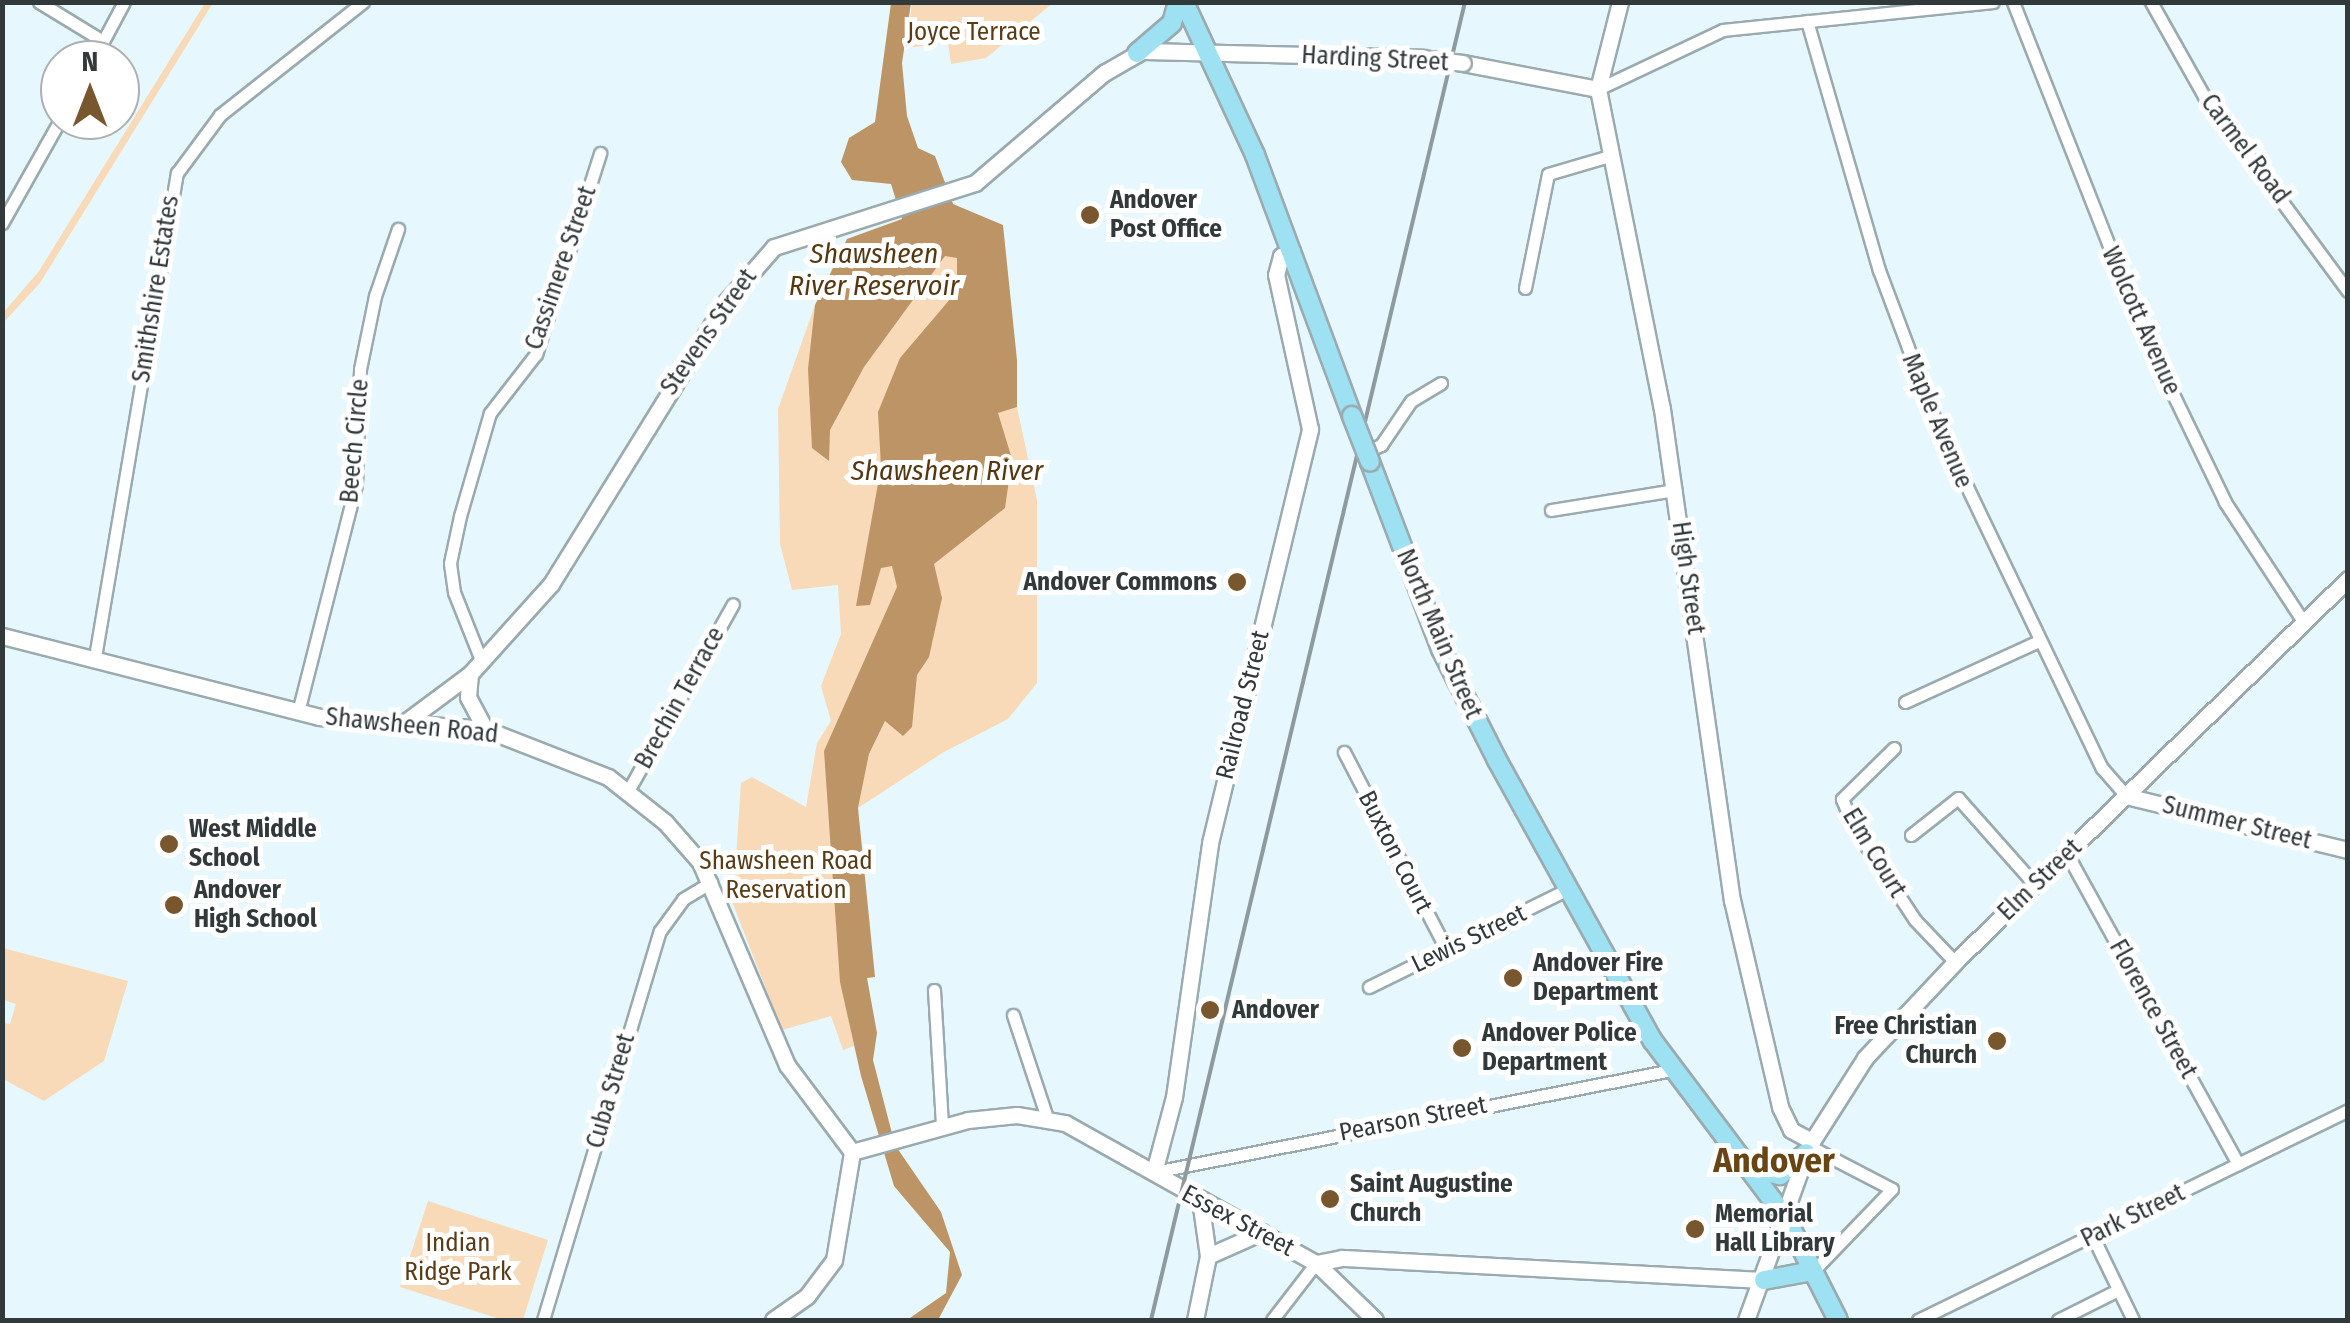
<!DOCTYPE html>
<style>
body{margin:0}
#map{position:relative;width:2350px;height:1323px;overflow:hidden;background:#e6f8fd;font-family:"Fira Sans Condensed",sans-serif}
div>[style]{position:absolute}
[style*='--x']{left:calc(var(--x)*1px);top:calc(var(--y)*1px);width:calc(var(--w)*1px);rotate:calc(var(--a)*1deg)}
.green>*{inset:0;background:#f8dab8}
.water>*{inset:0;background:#bc9465}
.roads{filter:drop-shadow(2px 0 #9aaaaf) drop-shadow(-2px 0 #9aaaaf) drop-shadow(0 2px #9aaaaf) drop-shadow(0 -2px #9aaaaf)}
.street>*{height:11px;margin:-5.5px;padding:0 5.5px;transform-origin:5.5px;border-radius:5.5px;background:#fff}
.secondary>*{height:15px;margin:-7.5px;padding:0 7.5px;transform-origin:7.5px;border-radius:7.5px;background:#fff}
.primary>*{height:18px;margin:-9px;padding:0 9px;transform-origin:9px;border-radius:9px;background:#9de1f2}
.rail>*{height:4px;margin:-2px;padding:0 2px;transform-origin:2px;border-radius:2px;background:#8e9a9e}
.bridges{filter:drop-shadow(2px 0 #9aaaaf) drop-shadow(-2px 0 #9aaaaf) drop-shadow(0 2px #9aaaaf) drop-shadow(0 -2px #9aaaaf)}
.secondary-bridge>*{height:15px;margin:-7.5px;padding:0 7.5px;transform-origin:7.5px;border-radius:7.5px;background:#fff}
.primary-bridge>*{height:18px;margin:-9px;padding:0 9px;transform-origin:9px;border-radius:9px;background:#9de1f2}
.dots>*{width:28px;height:28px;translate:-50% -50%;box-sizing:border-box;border:5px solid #fff;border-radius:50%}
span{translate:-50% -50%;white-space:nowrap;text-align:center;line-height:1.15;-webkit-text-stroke:10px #fff;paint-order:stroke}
.park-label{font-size:25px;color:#593c17}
.street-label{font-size:25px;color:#32393b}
.poi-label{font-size:25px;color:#32393b;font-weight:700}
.left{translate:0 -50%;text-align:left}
.right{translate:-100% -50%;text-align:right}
.water-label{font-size:28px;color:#543812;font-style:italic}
.district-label{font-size:35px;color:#694514;font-weight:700}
.frame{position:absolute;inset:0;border:5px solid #32393b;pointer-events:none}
.north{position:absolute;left:40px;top:40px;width:100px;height:100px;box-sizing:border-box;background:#fff;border:2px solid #adb0b1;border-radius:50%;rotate:0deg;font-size:28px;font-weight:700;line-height:40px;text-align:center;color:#32393b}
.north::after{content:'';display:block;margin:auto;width:35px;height:45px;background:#79572e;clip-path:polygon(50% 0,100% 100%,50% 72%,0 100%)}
</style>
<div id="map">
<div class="green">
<div style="clip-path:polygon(205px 3px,213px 3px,40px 283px,3px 323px,3px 313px,39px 271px)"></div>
<div style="clip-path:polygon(912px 3px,912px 2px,1053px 3px,986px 58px,951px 64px,948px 43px,906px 48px)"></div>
<div style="clip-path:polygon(970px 236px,954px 305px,900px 358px,904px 543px,897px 600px,853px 707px,847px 1011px,854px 1046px,843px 1050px,831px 1016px,782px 1030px,733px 904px,741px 783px,752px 777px,806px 807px,817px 743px,831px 721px,821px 686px,841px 634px,838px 585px,792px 590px,780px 544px,778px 409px,815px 305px,817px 331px)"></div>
<div style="clip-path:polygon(1017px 407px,1037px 500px,1037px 683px,1008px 719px,944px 752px,858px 808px,869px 754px,886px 719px,926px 529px,973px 420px)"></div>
<div style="clip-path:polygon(3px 948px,128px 981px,104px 1061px,44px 1101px,3px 1079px,3px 1023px,10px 1024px,16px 1004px,3px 1000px)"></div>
<div style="clip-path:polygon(428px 1201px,548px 1240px,523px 1320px,503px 1320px,400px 1287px)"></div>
</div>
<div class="water">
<div style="clip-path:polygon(891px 3px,911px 3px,902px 63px,907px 116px,918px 148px,935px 156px,953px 204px,1003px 225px,1017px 360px,1017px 407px,998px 413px,1012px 459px,1005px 508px,934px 564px,942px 598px,929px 657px,917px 675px,912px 727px,903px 736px,885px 721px,869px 754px,858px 808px,875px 977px,867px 978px,877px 1033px,873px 1060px,895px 1145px,941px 1212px,962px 1275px,938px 1320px,907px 1320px,946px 1293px,950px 1252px,894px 1186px,861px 1076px,840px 982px,824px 751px,897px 587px,892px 566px,881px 568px,870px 605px,856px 606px,881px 467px,878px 412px,900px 358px,957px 291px,957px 258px,945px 256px,864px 367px,830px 430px,829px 461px,812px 448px,808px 369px,815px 305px,847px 239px,902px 219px,891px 184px,852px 180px,841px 162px,849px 138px,875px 122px)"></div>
</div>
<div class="roads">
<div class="street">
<div style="--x:39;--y:2;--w:75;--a:31.4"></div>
<div style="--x:2013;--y:2;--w:352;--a:68.5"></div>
<div style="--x:2142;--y:330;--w:191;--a:64.2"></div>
<div style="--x:2225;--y:502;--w:142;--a:56.8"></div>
<div style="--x:2151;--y:2;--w:108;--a:60.6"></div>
<div style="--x:2204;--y:96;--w:242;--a:53.6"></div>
<div style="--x:1807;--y:21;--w:259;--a:73.9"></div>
<div style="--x:1879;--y:270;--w:160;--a:69.5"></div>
<div style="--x:1935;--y:420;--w:386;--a:64.4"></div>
<div style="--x:2102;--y:768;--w:37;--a:49"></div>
<div style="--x:93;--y:60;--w:66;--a:-61.9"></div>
<div style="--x:1598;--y:89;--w:138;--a:-25.3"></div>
<div style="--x:1723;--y:30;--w:271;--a:-5.9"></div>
<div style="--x:2;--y:223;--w:118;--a:-60.6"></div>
<div style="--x:1525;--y:288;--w:116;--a:-78.6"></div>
<div style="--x:1548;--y:174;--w:64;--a:-16.4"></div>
<div style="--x:1366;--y:452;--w:17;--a:-25"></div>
<div style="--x:1381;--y:445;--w:53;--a:-55.7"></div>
<div style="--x:1411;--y:401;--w:35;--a:-31"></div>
<div style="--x:1551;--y:510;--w:126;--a:-9.2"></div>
<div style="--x:95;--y:657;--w:491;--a:-80.4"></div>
<div style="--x:177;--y:173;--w:72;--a:-53.4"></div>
<div style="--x:220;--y:115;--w:182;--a:-38.3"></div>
<div style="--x:481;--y:660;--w:73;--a:-111.7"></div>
<div style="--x:454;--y:592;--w:29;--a:-98"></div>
<div style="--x:450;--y:563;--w:48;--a:-78"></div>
<div style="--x:460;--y:516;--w:107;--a:-73.8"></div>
<div style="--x:490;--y:413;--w:75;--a:-52.1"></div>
<div style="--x:536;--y:354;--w:211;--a:-72.3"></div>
<div style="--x:1905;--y:702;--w:147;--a:-24.5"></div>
<div style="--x:298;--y:712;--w:235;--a:-75.7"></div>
<div style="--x:356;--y:484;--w:115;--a:-88"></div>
<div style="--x:360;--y:369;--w:75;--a:-78.4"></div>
<div style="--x:375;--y:296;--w:71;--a:-71.1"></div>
<div style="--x:1894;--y:748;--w:73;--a:135.6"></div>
<div style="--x:1842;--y:799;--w:33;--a:67"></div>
<div style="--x:1855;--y:829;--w:109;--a:56.6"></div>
<div style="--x:1915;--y:920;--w:58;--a:46.4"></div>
<div style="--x:1344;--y:752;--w:224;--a:62.6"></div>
<div style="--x:628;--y:791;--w:214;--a:-60.7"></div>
<div style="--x:1911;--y:835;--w:60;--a:-38.2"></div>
<div style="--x:1958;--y:798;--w:118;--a:48.4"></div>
<div style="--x:2067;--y:854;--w:354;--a:61.1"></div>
<div style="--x:1369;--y:987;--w:222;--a:-26.2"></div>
<div style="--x:934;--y:990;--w:136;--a:86.6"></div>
<div style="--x:1013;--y:1015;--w:108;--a:71.7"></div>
<div style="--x:1809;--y:1146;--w:93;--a:27.4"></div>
<div style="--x:1892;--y:1189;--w:114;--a:133.9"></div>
<div style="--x:1154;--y:1172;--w:528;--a:-11.14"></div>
<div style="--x:2092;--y:1235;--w:94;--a:64.2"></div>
<div style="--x:543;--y:1320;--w:406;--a:-73.3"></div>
<div style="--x:660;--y:931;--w:39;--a:-54"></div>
<div style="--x:683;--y:899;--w:33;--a:-31"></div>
<div style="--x:1272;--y:1320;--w:72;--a:-52.3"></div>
<div style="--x:1918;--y:1320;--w:479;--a:-26"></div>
<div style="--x:2058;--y:1320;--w:67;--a:-26.6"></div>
</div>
<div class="secondary">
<div style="--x:1620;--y:2;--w:90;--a:104.2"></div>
<div style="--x:1598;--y:89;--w:326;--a:78.7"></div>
<div style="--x:1662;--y:409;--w:496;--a:81.9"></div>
<div style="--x:1732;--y:900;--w:212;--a:76.9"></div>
<div style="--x:1780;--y:1107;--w:25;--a:64"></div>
<div style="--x:1791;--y:1130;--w:24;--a:28"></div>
<div style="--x:1463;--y:63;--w:137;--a:10.9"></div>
<div style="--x:2;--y:636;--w:327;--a:14.3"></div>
<div style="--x:319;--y:717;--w:166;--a:4.1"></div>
<div style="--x:485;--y:729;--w:132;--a:21.3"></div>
<div style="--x:608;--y:777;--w:73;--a:38.3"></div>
<div style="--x:665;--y:822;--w:53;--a:48.8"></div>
<div style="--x:700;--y:862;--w:221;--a:66.8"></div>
<div style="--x:787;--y:1065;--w:109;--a:53.2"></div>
<div style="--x:470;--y:674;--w:23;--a:95"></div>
<div style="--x:468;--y:697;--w:36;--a:62"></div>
<div style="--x:404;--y:723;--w:82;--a:-36.6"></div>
<div style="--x:470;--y:674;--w:121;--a:-48"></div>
<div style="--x:551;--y:584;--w:331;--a:-58.2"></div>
<div style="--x:725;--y:303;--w:74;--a:-48.8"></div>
<div style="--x:774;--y:247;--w:211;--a:-17.7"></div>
<div style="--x:975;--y:183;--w:170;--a:-40.5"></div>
<div style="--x:1104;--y:73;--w:44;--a:-30.1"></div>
<div style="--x:1142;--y:51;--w:281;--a:1.4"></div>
<div style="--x:2126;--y:796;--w:228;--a:13.7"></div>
<div style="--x:852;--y:1152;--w:120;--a:-15.4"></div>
<div style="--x:968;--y:1120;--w:49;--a:-5.8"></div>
<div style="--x:1017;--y:1115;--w:49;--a:9.5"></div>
<div style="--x:1065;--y:1123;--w:287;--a:29.2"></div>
<div style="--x:1316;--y:1263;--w:82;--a:44"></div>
<div style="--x:1154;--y:1172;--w:78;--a:-75.1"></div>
<div style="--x:1174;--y:1097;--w:257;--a:-81.9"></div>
<div style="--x:1210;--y:843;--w:426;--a:-76.4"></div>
<div style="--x:1310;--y:429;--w:158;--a:-102.4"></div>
<div style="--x:1276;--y:275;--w:20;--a:-75"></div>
<div style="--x:1281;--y:256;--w:12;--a:-24"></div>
<div style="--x:1208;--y:1256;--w:59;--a:-24"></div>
<div style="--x:1316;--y:1263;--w:26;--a:-11"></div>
<div style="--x:1342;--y:1258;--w:423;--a:3"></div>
<div style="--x:773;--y:1320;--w:42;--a:-35.2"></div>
<div style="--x:807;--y:1296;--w:45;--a:-53.1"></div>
<div style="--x:834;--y:1260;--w:109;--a:-80.5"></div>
<div style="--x:1195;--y:1320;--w:65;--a:-78.5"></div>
<div style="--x:1208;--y:1256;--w:57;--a:-98.1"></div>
<div style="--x:1746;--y:1320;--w:185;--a:-70.1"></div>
<div style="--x:1809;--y:1146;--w:104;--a:-57.5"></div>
<div style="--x:1865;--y:1058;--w:132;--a:-46.8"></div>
<div style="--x:1955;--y:962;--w:549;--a:-44.26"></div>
</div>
<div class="primary">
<div style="--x:1184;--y:2;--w:169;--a:65.1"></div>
<div style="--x:1255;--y:155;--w:278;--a:69.6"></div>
<div style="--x:1137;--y:53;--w:46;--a:-40.6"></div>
<div style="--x:1172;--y:23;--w:22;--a:-74"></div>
<div style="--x:1370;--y:462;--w:200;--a:69.2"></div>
<div style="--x:1441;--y:649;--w:124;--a:63.2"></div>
<div style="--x:1497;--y:760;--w:321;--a:61"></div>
<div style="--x:1653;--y:1041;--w:221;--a:53.1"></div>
<div style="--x:1786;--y:1218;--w:114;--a:63"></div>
<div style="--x:1747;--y:1167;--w:34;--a:14"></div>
<div style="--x:1780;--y:1175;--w:34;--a:-40"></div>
<div style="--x:1764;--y:1280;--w:50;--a:-10.4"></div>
</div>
</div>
<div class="rail">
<div style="--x:1151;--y:1320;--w:1355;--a:-76.6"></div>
</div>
<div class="bridges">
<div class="secondary-bridge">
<div style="--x:1423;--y:58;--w:40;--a:7.1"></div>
</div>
<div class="primary-bridge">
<div style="--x:1352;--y:416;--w:49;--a:68.6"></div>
</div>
</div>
<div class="dots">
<div style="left:1090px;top:215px;background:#79572e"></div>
<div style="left:1237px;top:582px;background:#79572e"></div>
<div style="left:169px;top:844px;background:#79572e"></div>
<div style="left:174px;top:905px;background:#79572e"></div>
<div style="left:1513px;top:978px;background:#79572e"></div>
<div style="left:1210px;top:1010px;background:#79572e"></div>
<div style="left:1997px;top:1041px;background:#79572e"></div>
<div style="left:1462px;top:1048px;background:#79572e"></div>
<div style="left:1330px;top:1199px;background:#79572e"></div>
<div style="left:1695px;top:1229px;background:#79572e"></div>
</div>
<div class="park-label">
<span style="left:974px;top:32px">Joyce Terrace</span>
<span style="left:786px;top:876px">Shawsheen Road<br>Reservation</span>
<span style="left:458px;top:1258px">Indian<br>Ridge Park</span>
</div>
<div class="street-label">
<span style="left:1375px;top:59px;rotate:3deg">Harding Street</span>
<span style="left:2245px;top:149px;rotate:53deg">Carmel Road</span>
<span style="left:561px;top:268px;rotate:-71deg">Cassimere Street</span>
<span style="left:156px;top:289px;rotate:-81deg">Smithshire Estates</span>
<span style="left:2141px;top:321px;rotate:66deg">Wolcott Avenue</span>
<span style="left:709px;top:332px;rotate:-55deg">Stevens Street</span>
<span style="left:1937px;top:421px;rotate:67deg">Maple Avenue</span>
<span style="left:355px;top:441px;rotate:-85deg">Beech Circle</span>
<span style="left:1688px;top:578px;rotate:82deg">High Street</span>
<span style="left:1439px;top:634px;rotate:67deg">North Main Street</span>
<span style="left:680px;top:698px;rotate:-61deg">Brechin Terrace</span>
<span style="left:1243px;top:705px;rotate:-76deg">Railroad Street</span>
<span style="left:412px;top:726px;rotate:6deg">Shawsheen Road</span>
<span style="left:2237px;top:823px;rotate:14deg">Summer Street</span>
<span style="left:1395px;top:852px;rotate:63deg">Buxton Court</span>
<span style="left:1874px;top:853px;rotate:59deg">Elm Court</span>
<span style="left:2040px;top:880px;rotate:-44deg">Elm Street</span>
<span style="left:1469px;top:939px;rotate:-26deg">Lewis Street</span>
<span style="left:2153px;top:1009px;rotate:61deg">Florence Street</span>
<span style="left:611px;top:1091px;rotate:-74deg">Cuba Street</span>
<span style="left:1413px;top:1119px;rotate:-11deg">Pearson Street</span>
<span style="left:2133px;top:1216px;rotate:-26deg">Park Street</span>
<span style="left:1238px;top:1221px;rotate:28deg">Essex Street</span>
</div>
<div class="poi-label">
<span class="left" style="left:1110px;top:215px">Andover<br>Post Office</span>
<span class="right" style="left:1217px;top:582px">Andover Commons</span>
<span class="left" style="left:189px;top:844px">West Middle<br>School</span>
<span class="left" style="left:194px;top:905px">Andover<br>High School</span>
<span class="left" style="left:1533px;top:978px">Andover Fire<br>Department</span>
<span class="left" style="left:1232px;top:1010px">Andover</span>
<span class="right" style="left:1977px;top:1041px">Free Christian<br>Church</span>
<span class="left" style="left:1482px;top:1048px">Andover Police<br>Department</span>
<span class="left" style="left:1350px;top:1199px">Saint Augustine<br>Church</span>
<span class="left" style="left:1715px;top:1229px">Memorial<br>Hall Library</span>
</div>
<div class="water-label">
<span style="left:874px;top:270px">Shawsheen<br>River Reservoir</span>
<span style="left:947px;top:471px">Shawsheen River</span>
</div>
<div class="district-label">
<span style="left:1774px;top:1160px">Andover</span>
</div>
<div class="frame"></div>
<div class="north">N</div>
</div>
